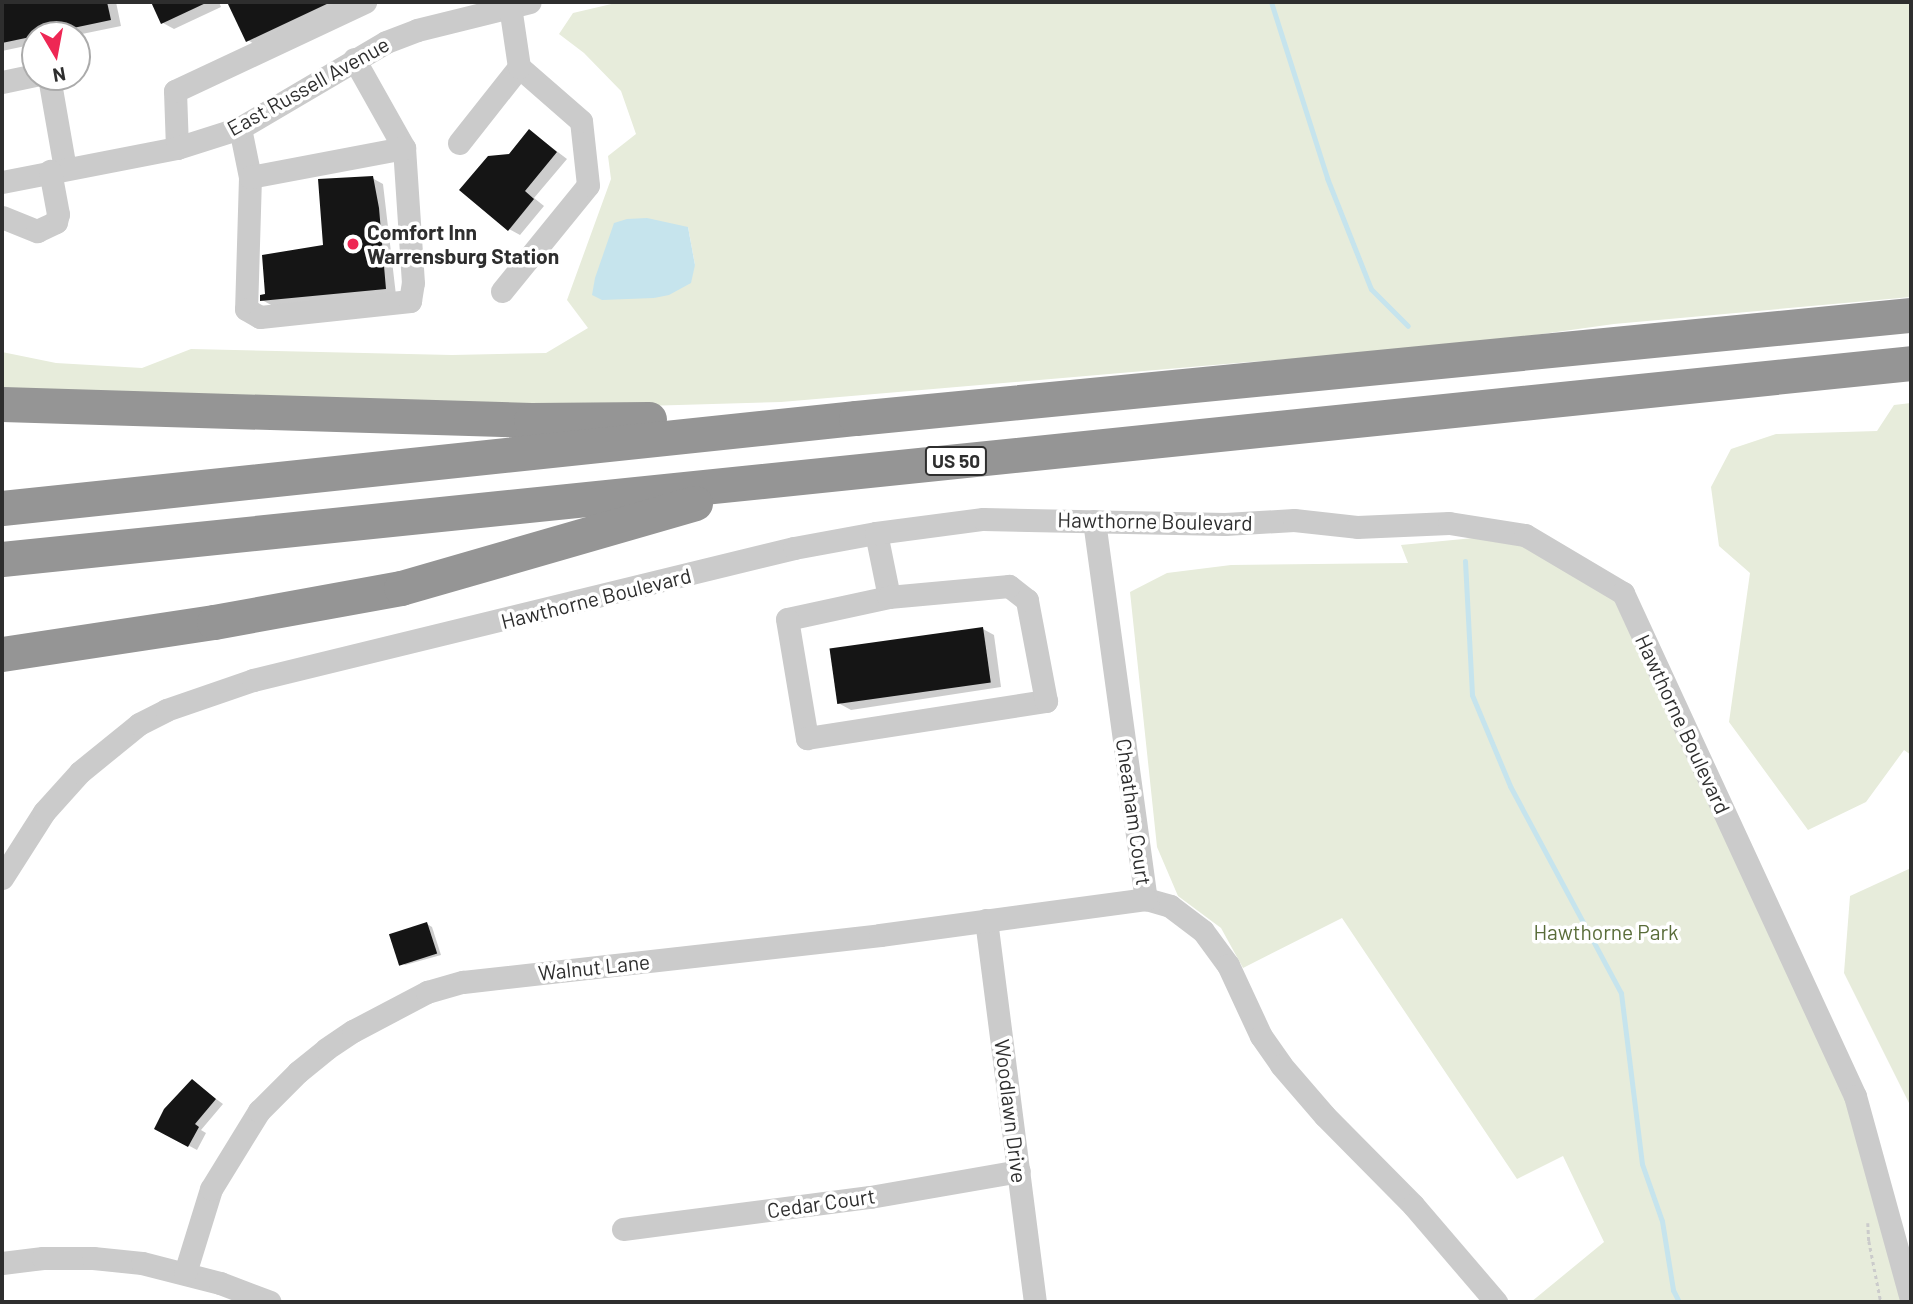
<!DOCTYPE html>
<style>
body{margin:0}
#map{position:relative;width:1913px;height:1304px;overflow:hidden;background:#fff;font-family:Barlow,sans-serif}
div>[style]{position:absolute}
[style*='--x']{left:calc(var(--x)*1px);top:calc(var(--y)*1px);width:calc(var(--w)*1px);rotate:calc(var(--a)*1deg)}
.green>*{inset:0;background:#e7ecdb}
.water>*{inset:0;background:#c6e4ed}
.shadow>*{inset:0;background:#0003}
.stream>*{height:5px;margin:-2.5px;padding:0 2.5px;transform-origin:2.5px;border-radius:2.5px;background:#c6e4ed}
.building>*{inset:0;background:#151515;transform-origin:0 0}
.path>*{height:2.5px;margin-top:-1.25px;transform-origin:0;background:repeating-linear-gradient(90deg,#cbcbcb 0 3.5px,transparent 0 7px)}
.minor>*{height:23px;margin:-11.5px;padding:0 11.5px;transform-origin:11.5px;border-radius:11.5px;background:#cbcbcb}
.highway>*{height:35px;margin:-17.5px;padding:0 17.5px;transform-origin:17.5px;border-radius:17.5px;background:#959595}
.dots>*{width:19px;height:19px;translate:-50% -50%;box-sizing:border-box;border:4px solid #fff;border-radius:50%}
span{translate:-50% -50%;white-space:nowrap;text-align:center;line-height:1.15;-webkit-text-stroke:7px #fff;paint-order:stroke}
.shield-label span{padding:2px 5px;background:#fff;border:2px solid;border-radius:5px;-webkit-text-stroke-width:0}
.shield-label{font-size:19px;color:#2e2e2e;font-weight:700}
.street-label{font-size:21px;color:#2e2e2e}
.poi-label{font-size:21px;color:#2e2e2e;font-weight:700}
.left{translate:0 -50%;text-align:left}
.park-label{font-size:21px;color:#596c39}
.frame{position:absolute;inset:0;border:4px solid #2e2e2e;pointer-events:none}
.north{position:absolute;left:21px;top:21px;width:70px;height:70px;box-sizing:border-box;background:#fff;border:2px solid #ababab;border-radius:50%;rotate:170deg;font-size:19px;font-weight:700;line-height:28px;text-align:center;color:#2e2e2e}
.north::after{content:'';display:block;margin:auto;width:24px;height:32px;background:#ee2754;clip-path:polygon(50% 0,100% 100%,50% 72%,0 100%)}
</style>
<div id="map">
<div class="green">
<div style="clip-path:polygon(evenodd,620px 2px,1911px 2px,1911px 297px,1614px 324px,1426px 350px,1249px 362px,781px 402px,610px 407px,2px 389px,2px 352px,56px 363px,142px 368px,191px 349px,452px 355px,546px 353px,588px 328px,567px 300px,611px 179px,608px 156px,636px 134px,621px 91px,584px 53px,559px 34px,573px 13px,620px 2px,688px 227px,695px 265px,654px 298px,622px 298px,688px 227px)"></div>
<div style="clip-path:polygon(1911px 403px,1911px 755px,1904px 750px,1866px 802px,1808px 830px,1729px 722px,1750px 573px,1719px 546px,1711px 487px,1731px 449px,1776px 434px,1877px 431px,1894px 405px)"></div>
<div style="clip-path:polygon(1484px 537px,1518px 540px,1610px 591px,1859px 1120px,1908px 1302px,1531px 1302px,1604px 1242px,1563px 1156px,1517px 1179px,1342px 918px,1243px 968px,1221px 928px,1178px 896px,1157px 847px,1130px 592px,1167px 573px,1231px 565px,1408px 563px,1401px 545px)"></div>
<div style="clip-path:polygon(1911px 868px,1911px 1107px,1844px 973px,1850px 896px)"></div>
</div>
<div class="water">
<div style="clip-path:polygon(647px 218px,688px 227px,695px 265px,691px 283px,669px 295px,654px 298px,602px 300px,592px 295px,595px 278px,614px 223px,627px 219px)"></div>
</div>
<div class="shadow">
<div style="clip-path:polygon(2px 2px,116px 2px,121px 26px,77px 35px,35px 35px,35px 44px,2px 51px)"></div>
<div style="clip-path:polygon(153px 2px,219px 2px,221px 7px,174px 29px,163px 23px)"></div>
<div style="clip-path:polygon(229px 2px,354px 2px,258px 47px,248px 40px)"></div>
<div style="clip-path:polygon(530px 131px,567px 159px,534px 198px,544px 206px,520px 235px,509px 229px)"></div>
<div style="clip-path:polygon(372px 178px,383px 184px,396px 295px,273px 306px,262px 300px,325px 246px)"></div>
<div style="clip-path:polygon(983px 629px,994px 635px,1001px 687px,851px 710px,840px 704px)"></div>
<div style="clip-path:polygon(427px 924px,432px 927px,441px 955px,405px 965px,400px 962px)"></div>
<div style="clip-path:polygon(193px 1082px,223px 1104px,201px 1130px,206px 1133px,197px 1150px,156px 1128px)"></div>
</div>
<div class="stream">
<div style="--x:1271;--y:2;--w:185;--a:72.3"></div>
<div style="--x:1327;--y:178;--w:119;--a:68.4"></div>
<div style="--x:1371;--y:289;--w:52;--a:45"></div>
<div style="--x:1465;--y:561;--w:134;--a:87"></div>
<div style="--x:1472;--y:695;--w:99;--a:67.3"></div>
<div style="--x:1510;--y:786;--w:235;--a:61.8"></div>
<div style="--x:1621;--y:993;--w:172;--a:83"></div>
<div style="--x:1642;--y:1164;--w:60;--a:70.7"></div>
<div style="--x:1662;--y:1221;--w:70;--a:80.9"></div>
<div style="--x:1673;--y:1290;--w:13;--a:63"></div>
</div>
<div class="building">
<div style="clip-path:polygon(2px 2px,107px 2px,111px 20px,2px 43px)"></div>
<div style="clip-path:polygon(151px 2px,208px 2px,161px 24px)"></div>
<div style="clip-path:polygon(227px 2px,331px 2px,246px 42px)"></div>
<div style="clip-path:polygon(529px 129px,557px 152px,525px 191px,534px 199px,508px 231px,459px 190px,488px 156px,509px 154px)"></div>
<div style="clip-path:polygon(373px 176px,379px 208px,386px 289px,260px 301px,260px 295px,265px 294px,262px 255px,323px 245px,318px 179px)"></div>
<div style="left:983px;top:627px;width:56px;height:155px;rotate:82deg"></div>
<div style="left:427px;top:922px;width:33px;height:40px;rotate:72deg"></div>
<div style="clip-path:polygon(192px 1079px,216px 1099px,195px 1124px,199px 1127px,188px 1147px,154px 1129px,164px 1109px)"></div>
</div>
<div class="path">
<div style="--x:1868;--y:1223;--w:18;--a:87"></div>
<div style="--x:1869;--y:1241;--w:62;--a:78.9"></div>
</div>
<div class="minor">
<div style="--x:49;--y:77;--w:93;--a:80.1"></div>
<div style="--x:2;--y:82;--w:34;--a:-12"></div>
<div style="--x:240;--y:128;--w:50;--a:78.5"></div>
<div style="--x:250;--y:177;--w:132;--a:91.7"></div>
<div style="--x:246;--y:309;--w:16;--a:30"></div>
<div style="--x:260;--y:317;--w:151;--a:-6.1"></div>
<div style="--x:410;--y:301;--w:18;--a:-81"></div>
<div style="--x:413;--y:283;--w:135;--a:-93.8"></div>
<div style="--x:404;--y:148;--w:102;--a:-119.3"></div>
<div style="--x:459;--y:143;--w:97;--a:-51.7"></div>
<div style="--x:177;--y:148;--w:57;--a:-92"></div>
<div style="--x:175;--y:91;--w:210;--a:-25.1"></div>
<div style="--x:250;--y:177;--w:157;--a:-10.7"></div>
<div style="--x:2;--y:182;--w:178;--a:-11"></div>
<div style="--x:177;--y:148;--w:66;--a:-17.6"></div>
<div style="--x:240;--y:128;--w:169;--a:-30.5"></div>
<div style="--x:386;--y:42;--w:33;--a:-21"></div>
<div style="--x:417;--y:30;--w:116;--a:-13.9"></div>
<div style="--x:2;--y:217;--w:38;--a:22"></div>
<div style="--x:37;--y:231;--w:21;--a:-25"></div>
<div style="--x:56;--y:222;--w:8;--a:-76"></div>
<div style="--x:58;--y:214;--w:44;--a:-100.5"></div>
<div style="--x:502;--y:291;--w:136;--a:-50.9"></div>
<div style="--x:588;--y:185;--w:64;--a:-96.2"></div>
<div style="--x:581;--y:121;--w:82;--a:-138.9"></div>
<div style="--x:519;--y:67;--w:62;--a:-98.4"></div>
<div style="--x:1094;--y:521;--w:382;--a:82.2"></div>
<div style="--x:1146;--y:899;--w:25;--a:16"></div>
<div style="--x:1170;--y:906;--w:41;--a:37.1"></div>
<div style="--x:1203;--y:931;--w:42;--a:53.7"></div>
<div style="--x:1228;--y:965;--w:78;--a:65.1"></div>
<div style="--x:1261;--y:1036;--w:35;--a:55"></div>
<div style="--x:1281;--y:1065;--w:67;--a:49.2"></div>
<div style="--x:1325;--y:1116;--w:125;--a:45.3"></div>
<div style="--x:1413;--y:1205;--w:128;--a:49.4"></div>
<div style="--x:876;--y:533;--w:65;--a:78.5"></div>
<div style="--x:889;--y:597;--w:104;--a:167.8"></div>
<div style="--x:787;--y:619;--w:121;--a:80.5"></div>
<div style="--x:807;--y:738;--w:242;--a:-8.8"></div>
<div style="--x:1046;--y:701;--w:103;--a:-100.7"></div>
<div style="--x:1027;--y:600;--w:23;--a:-142"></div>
<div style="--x:1009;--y:586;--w:121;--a:174.8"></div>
<div style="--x:2;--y:878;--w:78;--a:-57.5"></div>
<div style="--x:44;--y:812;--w:54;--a:-48"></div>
<div style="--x:80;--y:772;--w:76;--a:-39.1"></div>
<div style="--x:139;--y:724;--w:30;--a:-27"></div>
<div style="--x:166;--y:710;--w:92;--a:-19"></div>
<div style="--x:253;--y:680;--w:557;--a:-13.71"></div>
<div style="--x:794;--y:548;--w:83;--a:-10.4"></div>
<div style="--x:876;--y:533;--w:108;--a:-7.5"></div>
<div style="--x:983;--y:519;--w:242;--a:1.2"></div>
<div style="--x:1225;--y:524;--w:69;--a:-3.3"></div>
<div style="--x:1294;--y:520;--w:63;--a:6.3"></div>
<div style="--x:1357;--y:527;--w:92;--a:-2.5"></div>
<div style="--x:1449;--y:523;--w:77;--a:9"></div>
<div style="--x:1525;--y:535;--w:114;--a:30.6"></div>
<div style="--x:1623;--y:593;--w:554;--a:65.24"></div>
<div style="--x:1855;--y:1096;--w:211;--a:74.6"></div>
<div style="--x:986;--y:920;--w:385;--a:82.7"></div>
<div style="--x:623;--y:1229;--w:249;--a:-7.4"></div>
<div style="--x:870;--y:1197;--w:151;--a:-9.9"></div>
<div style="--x:2;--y:1263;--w:41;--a:-7"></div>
<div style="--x:43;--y:1258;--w:50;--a:0"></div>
<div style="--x:93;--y:1258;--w:49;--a:5.8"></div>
<div style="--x:142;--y:1263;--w:81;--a:14.4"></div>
<div style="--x:220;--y:1283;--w:53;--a:20.8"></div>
<div style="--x:185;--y:1273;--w:88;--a:-72.8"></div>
<div style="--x:211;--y:1189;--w:92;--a:-58.4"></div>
<div style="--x:259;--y:1111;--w:55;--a:-45"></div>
<div style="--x:298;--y:1072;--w:36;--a:-39"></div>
<div style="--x:326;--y:1049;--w:32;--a:-34"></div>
<div style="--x:353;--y:1031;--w:84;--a:-27.8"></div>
<div style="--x:427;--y:992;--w:37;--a:-16"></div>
<div style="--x:463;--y:982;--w:420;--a:-6.4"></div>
<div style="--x:880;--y:935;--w:268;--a:-7.7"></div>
</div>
<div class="highway">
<div style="--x:2;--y:404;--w:529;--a:1.73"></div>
<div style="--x:531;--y:420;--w:118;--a:-0.5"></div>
<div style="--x:2;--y:508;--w:859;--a:-6.02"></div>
<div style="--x:856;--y:418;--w:1060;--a:-5.58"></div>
<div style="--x:2;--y:559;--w:1919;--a:-5.86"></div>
<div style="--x:2;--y:654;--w:214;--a:-8.6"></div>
<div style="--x:214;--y:622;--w:190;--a:-10.3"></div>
<div style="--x:401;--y:588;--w:306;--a:-16.1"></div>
</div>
<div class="dots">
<div style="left:353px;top:244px;background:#ee2754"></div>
</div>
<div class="shield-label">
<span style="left:956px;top:461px">US 50</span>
</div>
<div class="street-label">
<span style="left:308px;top:86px;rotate:-29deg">East Russell Avenue</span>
<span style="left:1155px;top:521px;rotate:1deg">Hawthorne Boulevard</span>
<span style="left:596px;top:598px;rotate:-14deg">Hawthorne Boulevard</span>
<span style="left:1683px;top:724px;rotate:65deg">Hawthorne Boulevard</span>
<span style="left:1134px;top:812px;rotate:82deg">Cheatham Court</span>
<span style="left:594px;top:967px;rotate:-6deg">Walnut Lane</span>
<span style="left:1011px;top:1111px;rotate:83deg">Woodlawn Drive</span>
<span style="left:821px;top:1203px;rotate:-8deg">Cedar Court</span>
</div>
<div class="poi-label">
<span class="left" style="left:367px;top:244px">Comfort Inn<br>Warrensburg Station</span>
</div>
<div class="park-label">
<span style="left:1606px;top:932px">Hawthorne Park</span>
</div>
<div class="frame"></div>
<div class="north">N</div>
</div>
